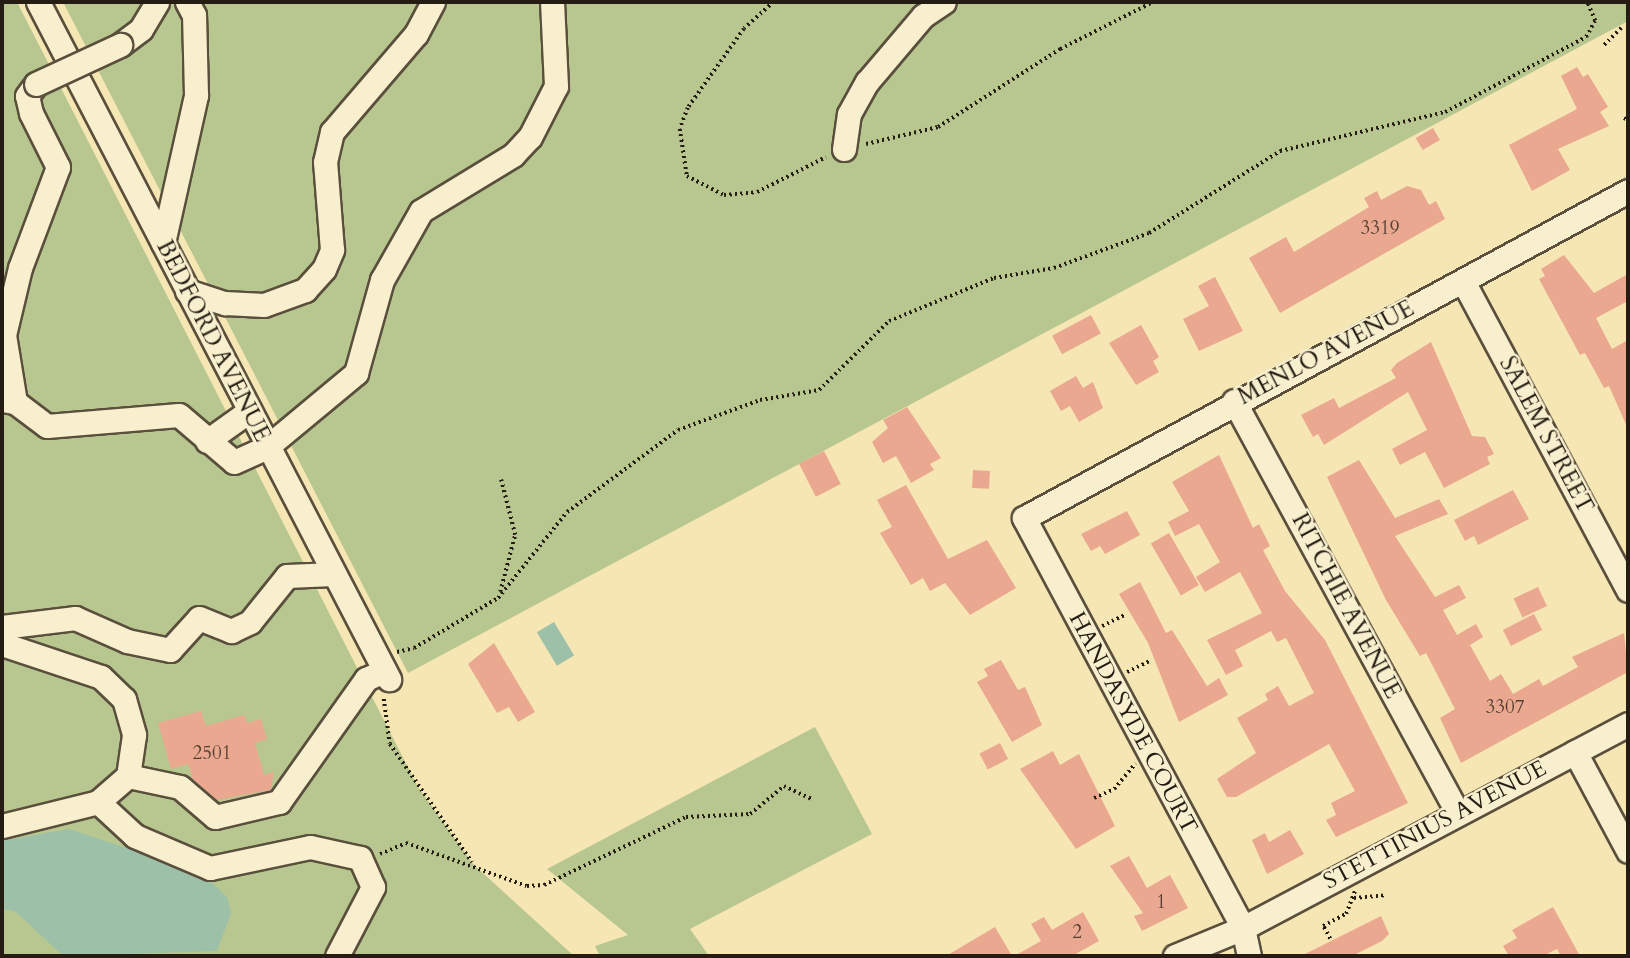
<!DOCTYPE html>
<style>
body{margin:0}
#map{position:relative;width:1630px;height:958px;overflow:hidden;background:#f5e6b3;font-family:Cardo,serif}
div>[style]{position:absolute}
[style*='--x']{left:calc(var(--x)*1px);top:calc(var(--y)*1px);width:calc(var(--w)*1px);rotate:calc(var(--a)*1deg)}
.green>*{inset:0;background:#b8c68f}
.water>*{inset:0;background:#9dc0a8;transform-origin:0 0}
.building>*{inset:0;background:#eba890;transform-origin:0 0}
.path>*{height:3.5px;margin-top:-1.75px;transform-origin:0;background:repeating-linear-gradient(90deg,#251d14 0 2px,transparent 0 5.5px)}
.roads{filter:drop-shadow(2px 0 #594f3c) drop-shadow(-2px 0 #594f3c) drop-shadow(0 2px #594f3c) drop-shadow(0 -2px #594f3c)}
.minor>*{height:23px;margin:-11.5px;padding:0 11.5px;transform-origin:11.5px;border-radius:11.5px;background:#f8efce}
.bridges{filter:drop-shadow(2px 0 #594f3c) drop-shadow(-2px 0 #594f3c) drop-shadow(0 2px #594f3c) drop-shadow(0 -2px #594f3c)}
.minor-bridge>*{height:23px;margin:-11.5px;padding:0 11.5px;transform-origin:11.5px;border-radius:11.5px;background:#f8efce}
span{translate:-50% -50%;white-space:nowrap;text-align:center;line-height:1.15;-webkit-text-stroke:5px #f8efce;paint-order:stroke}
.number-label{font-size:19px;color:#564033}
.number-label span{-webkit-text-stroke-width:0}
.street-label{font-size:23px;color:#251d14}
.frame{position:absolute;inset:0;border:4px solid #251d14;pointer-events:none}
</style>
<div id="map">
<div class="green">
<div style="clip-path:polygon(2px 2px,17px 2px,418px 787px,473px 864px,574px 956px,2px 956px)"></div>
<div style="clip-path:polygon(63px 2px,1626px 2px,1628px 21px,408px 673px)"></div>
<div style="clip-path:polygon(815px 727px,872px 834px,690px 929px,709px 956px,600px 956px,595px 946px,628px 935px,547px 869px)"></div>
</div>
<div class="water">
<div style="left:554px;top:622px;width:39px;height:20px;rotate:59deg"></div>
<div style="clip-path:polygon(69px 829px,202px 873px,227px 897px,231px 913px,217px 951px,63px 956px,15px 911px,2px 909px,2px 841px)"></div>
</div>
<div class="building">
<div style="clip-path:polygon(1577px 67px,1583px 77px,1588px 74px,1608px 107px,1600px 112px,1609px 126px,1558px 149px,1570px 170px,1532px 191px,1509px 145px,1577px 109px,1561px 76px)"></div>
<div style="left:1433px;top:128px;width:14px;height:20px;rotate:60deg"></div>
<div style="clip-path:polygon(1407px 186px,1421px 190px,1429px 205px,1436px 201px,1445px 219px,1280px 313px,1249px 258px,1286px 237px,1294px 252px,1369px 207px,1364px 198px,1377px 191px,1381px 200px)"></div>
<div style="clip-path:polygon(1564px 255px,1594px 293px,1628px 274px,1628px 301px,1596px 318px,1612px 349px,1628px 340px,1628px 429px,1609px 386px,1604px 388px,1585px 353px,1580px 355px,1539px 279px,1545px 276px,1541px 269px)"></div>
<div style="clip-path:polygon(1215px 277px,1243px 331px,1199px 351px,1183px 319px,1209px 306px,1198px 286px)"></div>
<div style="left:1091px;top:315px;width:21px;height:44px;rotate:62deg"></div>
<div style="clip-path:polygon(1141px 325px,1159px 357px,1153px 361px,1159px 372px,1136px 385px,1109px 343px)"></div>
<div style="clip-path:polygon(1431px 342px,1472px 436px,1485px 437px,1494px 454px,1487px 457px,1490px 464px,1444px 488px,1425px 452px,1400px 465px,1392px 449px,1427px 430px,1408px 392px,1324px 445px,1318px 434px,1313px 437px,1301px 415px,1334px 398px,1339px 408px,1396px 378px,1391px 370px,1397px 363px)"></div>
<div style="clip-path:polygon(1076px 376px,1083px 388px,1093px 382px,1103px 408px,1079px 422px,1070px 406px,1061px 411px,1050px 391px)"></div>
<div style="clip-path:polygon(907px 407px,941px 458px,930px 464px,934px 470px,911px 483px,896px 456px,883px 463px,872px 442px,888px 428px,883px 420px)"></div>
<div style="left:824px;top:451px;width:37px;height:28px;rotate:63deg"></div>
<div style="clip-path:polygon(1219px 455px,1253px 528px,1259px 524px,1270px 546px,1263px 550px,1285px 591px,1325px 640px,1408px 803px,1336px 837px,1326px 820px,1336px 815px,1331px 803px,1355px 791px,1329px 744px,1236px 797px,1227px 797px,1217px 779px,1256px 753px,1237px 718px,1268px 700px,1265px 694px,1278px 686px,1289px 706px,1314px 693px,1286px 638px,1277px 642px,1271px 631px,1235px 650px,1243px 666px,1226px 675px,1207px 640px,1262px 613px,1240px 572px,1205px 592px,1196px 577px,1220px 562px,1199px 524px,1175px 536px,1168px 522px,1189px 511px,1172px 482px)"></div>
<div style="clip-path:polygon(1359px 460px,1395px 518px,1439px 499px,1448px 514px,1395px 536px,1435px 597px,1459px 585px,1466px 598px,1443px 610px,1457px 635px,1476px 624px,1483px 637px,1470px 645px,1490px 681px,1501px 674px,1513px 694px,1539px 679px,1543px 686px,1578px 667px,1572px 657px,1624px 633px,1628px 672px,1461px 763px,1440px 718px,1455px 709px,1426px 653px,1420px 656px,1386px 600px,1327px 477px)"></div>
<div style="left:973px;top:470px;width:17px;height:18px;rotate:3deg"></div>
<div style="clip-path:polygon(906px 485px,948px 559px,987px 540px,1016px 588px,970px 615px,945px 583px,930px 591px,923px 578px,911px 585px,880px 533px,892px 527px,877px 500px)"></div>
<div style="clip-path:polygon(1513px 490px,1529px 519px,1478px 545px,1474px 536px,1465px 541px,1454px 520px)"></div>
<div style="clip-path:polygon(1127px 511px,1140px 535px,1105px 554px,1100px 546px,1091px 551px,1081px 534px)"></div>
<div style="left:1169px;top:533px;width:60px;height:21px;rotate:60deg"></div>
<div style="clip-path:polygon(1140px 582px,1166px 633px,1172px 630px,1207px 686px,1219px 678px,1228px 695px,1179px 722px,1148px 643px,1119px 594px)"></div>
<div style="left:1538px;top:587px;width:21px;height:27px;rotate:65deg"></div>
<div style="left:1534px;top:614px;width:18px;height:35px;rotate:63deg"></div>
<div style="clip-path:polygon(494px 643px,535px 712px,518px 722px,509px 707px,497px 713px,468px 664px)"></div>
<div style="clip-path:polygon(1001px 660px,1018px 690px,1025px 687px,1042px 725px,1012px 742px,977px 682px,988px 676px,984px 669px)"></div>
<div style="clip-path:polygon(201px 711px,206px 726px,244px 715px,247px 723px,261px 719px,267px 739px,255px 743px,264px 775px,274px 772px,271px 790px,217px 800px,193px 780px,188px 764px,171px 769px,158px 723px)"></div>
<div style="left:1000px;top:743px;width:18px;height:23px;rotate:63deg"></div>
<div style="clip-path:polygon(1053px 751px,1060px 765px,1079px 754px,1115px 826px,1076px 849px,1020px 769px)"></div>
<div style="clip-path:polygon(1290px 830px,1304px 854px,1267px 874px,1252px 840px,1265px 833px,1269px 842px)"></div>
<div style="clip-path:polygon(1129px 856px,1147px 888px,1170px 875px,1188px 908px,1142px 931px,1134px 916px,1143px 913px,1110px 866px)"></div>
<div style="clip-path:polygon(1553px 907px,1580px 956px,1561px 956px,1557px 949px,1543px 956px,1509px 956px,1503px 946px,1517px 938px,1512px 930px)"></div>
<div style="clip-path:polygon(1083px 912px,1099px 941px,1072px 956px,1014px 956px,1041px 941px,1031px 924px,1044px 917px,1052px 930px)"></div>
<div style="clip-path:polygon(1381px 916px,1389px 934px,1382px 941px,1352px 956px,1301px 956px)"></div>
<div style="clip-path:polygon(995px 927px,1012px 956px,946px 956px)"></div>
</div>
<div class="path">
<div style="--x:774;--y:2;--w:40;--a:138"></div>
<div style="--x:744;--y:29;--w:97;--a:125.3"></div>
<div style="--x:688;--y:108;--w:22;--a:111"></div>
<div style="--x:680;--y:129;--w:48;--a:81.5"></div>
<div style="--x:687;--y:176;--w:42;--a:27.2"></div>
<div style="--x:724;--y:195;--w:33;--a:-5"></div>
<div style="--x:757;--y:192;--w:77;--a:-26.9"></div>
<div style="--x:1604;--y:45;--w:27;--a:-45"></div>
<div style="--x:1624;--y:118;--w:4;--a:27"></div>
<div style="--x:866;--y:144;--w:74;--a:-13.3"></div>
<div style="--x:938;--y:127;--w:145;--a:-32.6"></div>
<div style="--x:1060;--y:49;--w:104;--a:-26.8"></div>
<div style="--x:500;--y:592;--w:59;--a:-75.3"></div>
<div style="--x:515;--y:535;--w:57;--a:-104.3"></div>
<div style="--x:1102;--y:626;--w:25;--a:-26"></div>
<div style="--x:397;--y:652;--w:17;--a:-13"></div>
<div style="--x:414;--y:648;--w:98;--a:-30.8"></div>
<div style="--x:498;--y:598;--w:110;--a:-51.3"></div>
<div style="--x:567;--y:512;--w:138;--a:-36.5"></div>
<div style="--x:678;--y:430;--w:87;--a:-20.1"></div>
<div style="--x:760;--y:400;--w:60;--a:-9.6"></div>
<div style="--x:819;--y:390;--w:98;--a:-44.6"></div>
<div style="--x:889;--y:321;--w:113;--a:-22.3"></div>
<div style="--x:994;--y:278;--w:61;--a:-9.5"></div>
<div style="--x:1054;--y:268;--w:101;--a:-20.2"></div>
<div style="--x:1149;--y:233;--w:155;--a:-32"></div>
<div style="--x:1280;--y:151;--w:170;--a:-13.3"></div>
<div style="--x:1445;--y:112;--w:160;--a:-28"></div>
<div style="--x:1586;--y:37;--w:18;--a:-61"></div>
<div style="--x:1595;--y:21;--w:21;--a:-113"></div>
<div style="--x:1127;--y:672;--w:25;--a:-26"></div>
<div style="--x:384;--y:699;--w:45;--a:82.4"></div>
<div style="--x:390;--y:744;--w:144;--a:55.2"></div>
<div style="--x:1094;--y:798;--w:22;--a:-24"></div>
<div style="--x:1114;--y:789;--w:33;--a:-50"></div>
<div style="--x:380;--y:854;--w:28;--a:-23"></div>
<div style="--x:406;--y:843;--w:128;--a:19.6"></div>
<div style="--x:527;--y:886;--w:17;--a:-3"></div>
<div style="--x:544;--y:885;--w:157;--a:-25.6"></div>
<div style="--x:686;--y:817;--w:64;--a:-2.7"></div>
<div style="--x:750;--y:814;--w:44;--a:-39.5"></div>
<div style="--x:784;--y:786;--w:31;--a:25"></div>
<div style="--x:1354;--y:898;--w:33;--a:-5"></div>
<div style="--x:1330;--y:939;--w:15;--a:-118"></div>
<div style="--x:1323;--y:926;--w:26;--a:-28"></div>
<div style="--x:1346;--y:914;--w:25;--a:-69"></div>
</div>
<div class="roads">
<div class="minor">
<div style="--x:38;--y:2;--w:763;--a:62.59"></div>
<div style="--x:120;--y:45;--w:26;--a:-37"></div>
<div style="--x:141;--y:29;--w:31;--a:-59"></div>
<div style="--x:844;--y:149;--w:35;--a:-82"></div>
<div style="--x:849;--y:114;--w:37;--a:-61"></div>
<div style="--x:867;--y:82;--w:87;--a:-49.7"></div>
<div style="--x:923;--y:16;--w:25;--a:-34"></div>
<div style="--x:163;--y:243;--w:152;--a:-77.4"></div>
<div style="--x:196;--y:95;--w:80;--a:-91.4"></div>
<div style="--x:194;--y:15;--w:15;--a:-118"></div>
<div style="--x:1463;--y:281;--w:350;--a:61.9"></div>
<div style="--x:187;--y:291;--w:40;--a:18"></div>
<div style="--x:225;--y:303;--w:39;--a:3"></div>
<div style="--x:264;--y:305;--w:44;--a:-20.1"></div>
<div style="--x:305;--y:290;--w:28;--a:-48"></div>
<div style="--x:324;--y:269;--w:21;--a:-67"></div>
<div style="--x:332;--y:250;--w:88;--a:-94.5"></div>
<div style="--x:325;--y:162;--w:31;--a:-77"></div>
<div style="--x:332;--y:132;--w:129;--a:-49.4"></div>
<div style="--x:416;--y:34;--w:36;--a:-62"></div>
<div style="--x:2;--y:400;--w:13;--a:9"></div>
<div style="--x:15;--y:402;--w:40;--a:37"></div>
<div style="--x:47;--y:426;--w:132;--a:-4.8"></div>
<div style="--x:179;--y:415;--w:72;--a:40.5"></div>
<div style="--x:234;--y:462;--w:36;--a:-24"></div>
<div style="--x:267;--y:447;--w:116;--a:-39.7"></div>
<div style="--x:356;--y:373;--w:97;--a:-74.4"></div>
<div style="--x:382;--y:280;--w:79;--a:-60.5"></div>
<div style="--x:421;--y:211;--w:108;--a:-31.3"></div>
<div style="--x:513;--y:155;--w:25;--a:-47"></div>
<div style="--x:530;--y:137;--w:57;--a:-63"></div>
<div style="--x:556;--y:86;--w:84;--a:-92.7"></div>
<div style="--x:1234;--y:401;--w:467;--a:61.5"></div>
<div style="--x:15;--y:402;--w:68;--a:-99.3"></div>
<div style="--x:4;--y:335;--w:69;--a:-76.6"></div>
<div style="--x:20;--y:268;--w:108;--a:-69.4"></div>
<div style="--x:58;--y:167;--w:60;--a:-116.6"></div>
<div style="--x:31;--y:113;--w:17;--a:-103"></div>
<div style="--x:27;--y:96;--w:15;--a:-53"></div>
<div style="--x:207;--y:441;--w:52;--a:-35.5"></div>
<div style="--x:2;--y:627;--w:74;--a:-7"></div>
<div style="--x:75;--y:618;--w:57;--a:23.9"></div>
<div style="--x:127;--y:641;--w:44;--a:11.8"></div>
<div style="--x:170;--y:650;--w:43;--a:-47.8"></div>
<div style="--x:199;--y:618;--w:35;--a:22"></div>
<div style="--x:231;--y:631;--w:21;--a:-25"></div>
<div style="--x:250;--y:622;--w:59;--a:-51.2"></div>
<div style="--x:287;--y:576;--w:46;--a:-2.5"></div>
<div style="--x:2;--y:644;--w:104;--a:18.4"></div>
<div style="--x:101;--y:677;--w:32;--a:44"></div>
<div style="--x:124;--y:699;--w:37;--a:74"></div>
<div style="--x:134;--y:735;--w:41;--a:98.3"></div>
<div style="--x:1575;--y:752;--w:112;--a:61.8"></div>
<div style="--x:2;--y:826;--w:99;--a:-14"></div>
<div style="--x:337;--y:956;--w:78;--a:-62.4"></div>
<div style="--x:373;--y:887;--w:32;--a:-114"></div>
<div style="--x:360;--y:858;--w:51;--a:-167.6"></div>
<div style="--x:310;--y:847;--w:102;--a:168.1"></div>
<div style="--x:210;--y:868;--w:82;--a:-156.9"></div>
<div style="--x:135;--y:836;--w:50;--a:-137.4"></div>
<div style="--x:98;--y:802;--w:40;--a:-41"></div>
<div style="--x:128;--y:776;--w:53;--a:11.9"></div>
<div style="--x:180;--y:787;--w:46;--a:40.6"></div>
<div style="--x:215;--y:817;--w:66;--a:-13.2"></div>
<div style="--x:279;--y:802;--w:151;--a:-54.7"></div>
<div style="--x:366;--y:679;--w:20;--a:-24"></div>
<div style="--x:1175;--y:956;--w:74;--a:-22.4"></div>
<div style="--x:1243;--y:928;--w:436;--a:-27.9"></div>
<div style="--x:1249;--y:956;--w:29;--a:-102"></div>
<div style="--x:1243;--y:928;--w:465;--a:-118.1"></div>
<div style="--x:1024;--y:518;--w:687;--a:-28.43"></div>
</div>
</div>
<div class="bridges">
<div class="minor-bridge">
<div style="--x:36;--y:84;--w:93;--a:-24.9"></div>
</div>
</div>
<div class="number-label">
<span style="left:1380px;top:229px">3319</span>
<span style="left:1505px;top:708px">3307</span>
<span style="left:212px;top:754px">2501</span>
<span style="left:1161px;top:903px">1</span>
<span style="left:1077px;top:933px">2</span>
</div>
<div class="street-label">
<span style="left:213px;top:341px;rotate:63deg">BEDFORD AVENUE</span>
<span style="left:1326px;top:353px;rotate:-28deg">MENLO AVENUE</span>
<span style="left:1546px;top:435px;rotate:62deg">SALEM STREET</span>
<span style="left:1346px;top:606px;rotate:62deg">RITCHIE AVENUE</span>
<span style="left:1133px;top:723px;rotate:62deg">HANDASYDE COURT</span>
<span style="left:1435px;top:825px;rotate:-28deg">STETTINIUS AVENUE</span>
</div>
<div class="frame"></div>
</div>
